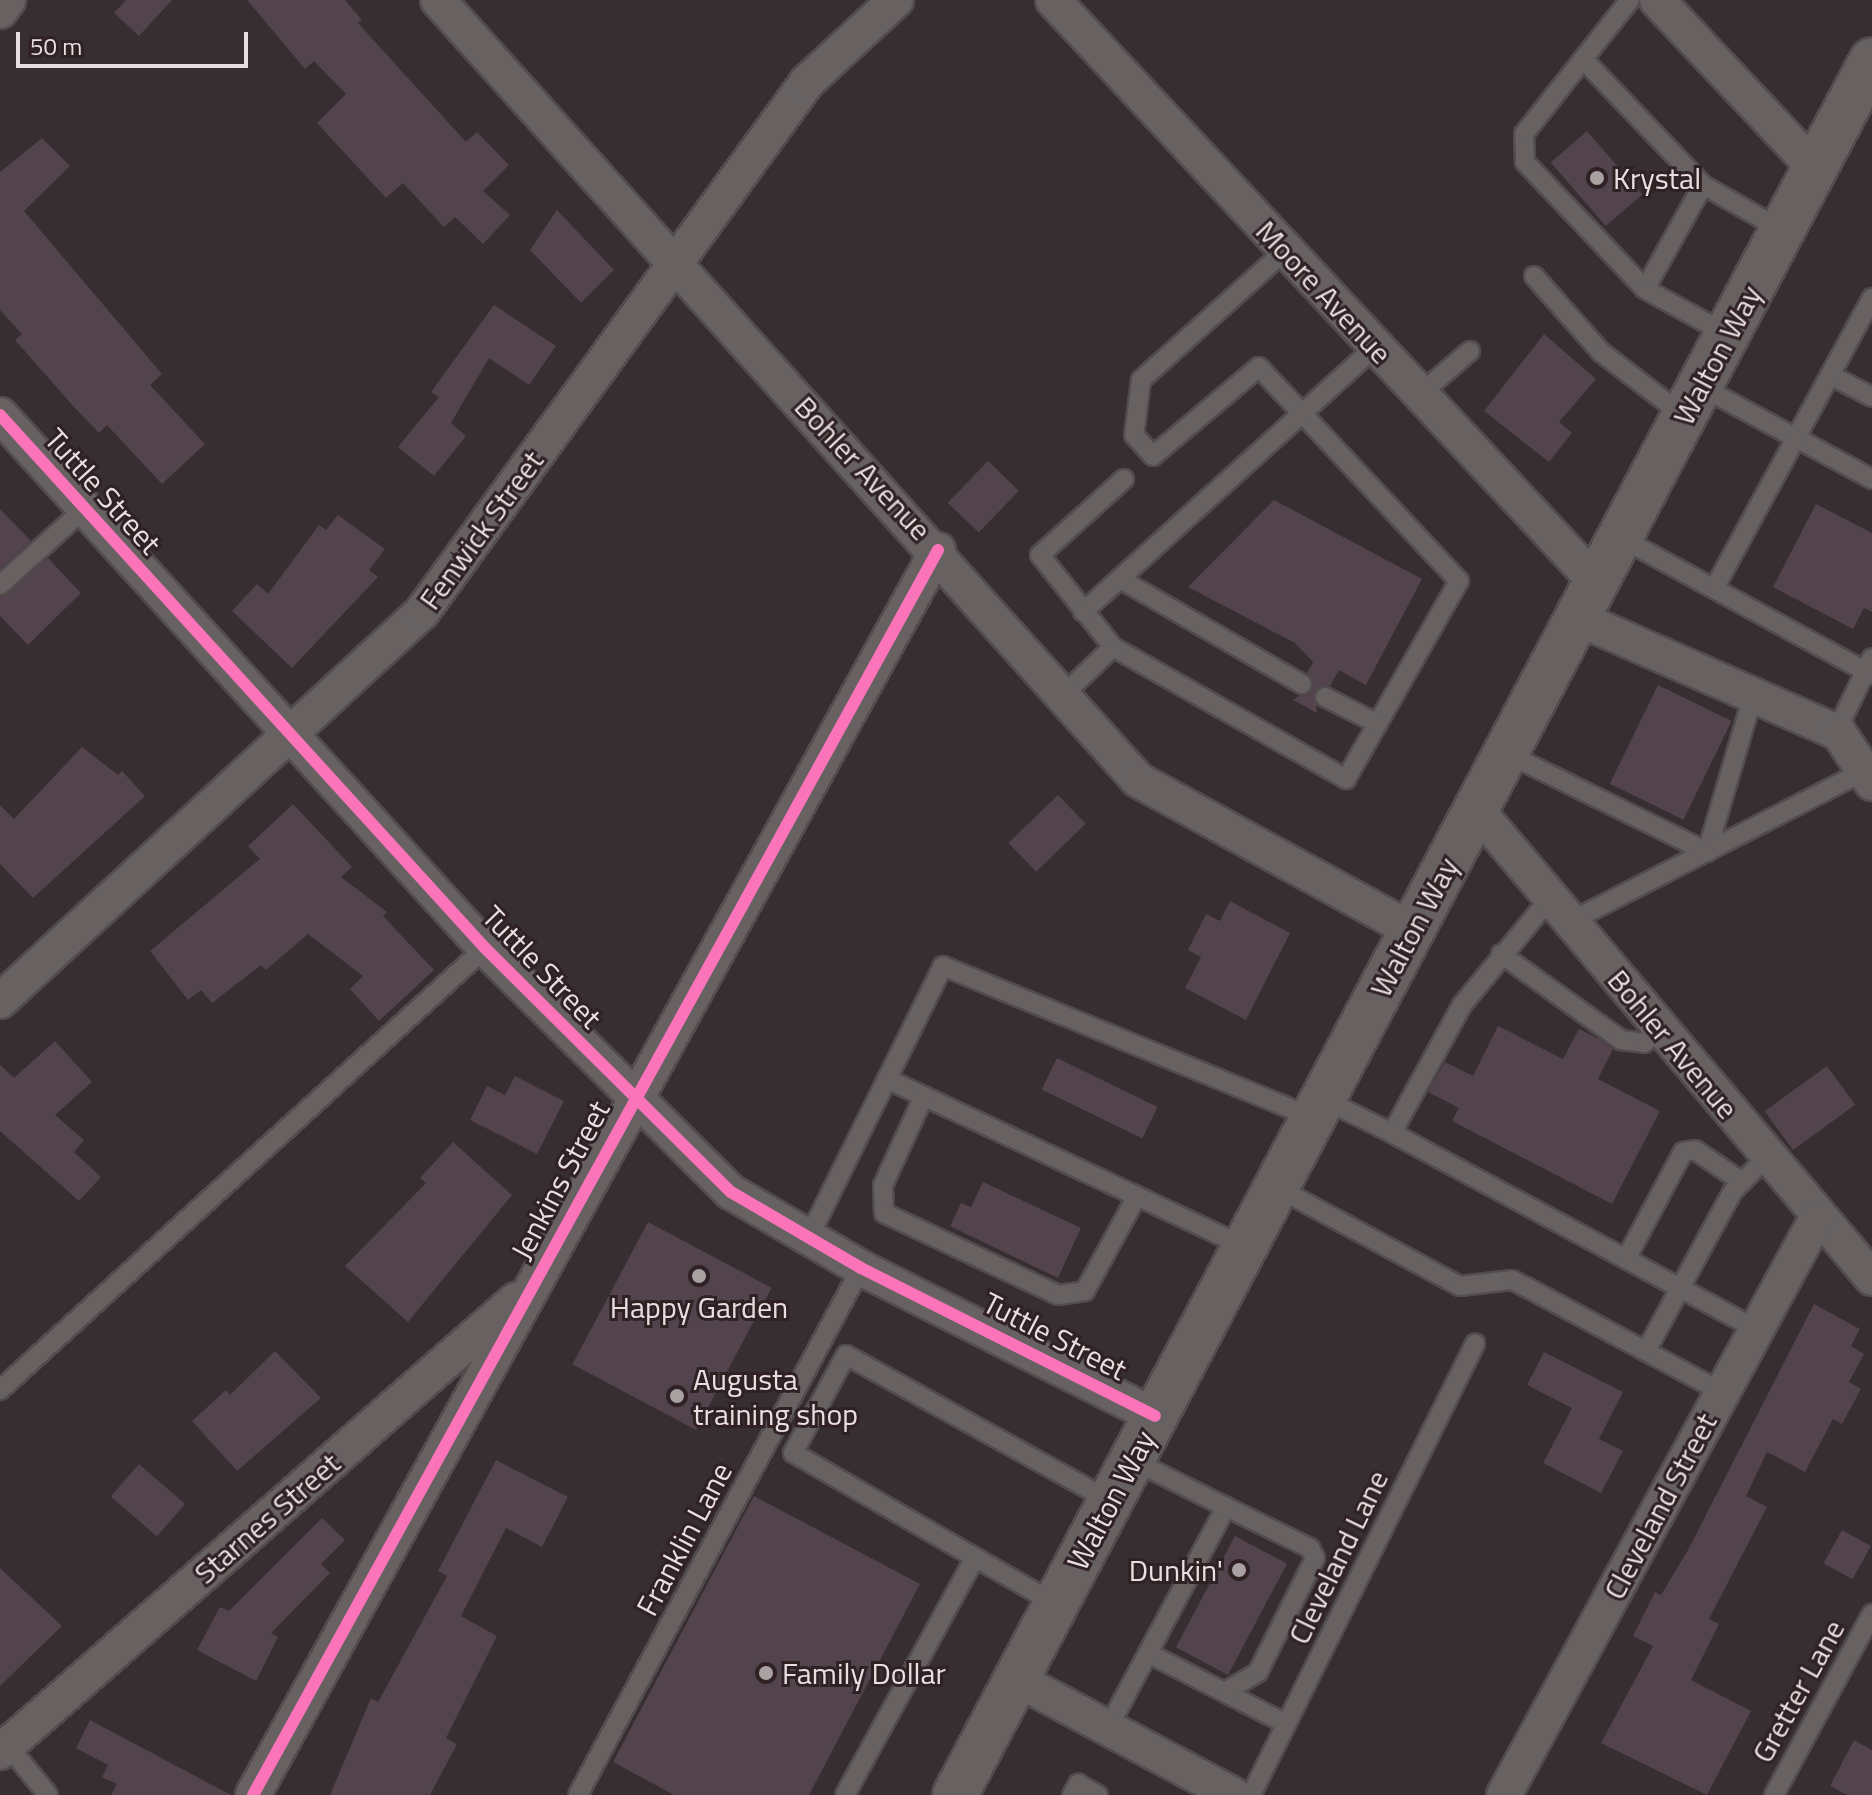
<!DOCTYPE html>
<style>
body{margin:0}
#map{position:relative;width:1872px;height:1795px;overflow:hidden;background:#362e30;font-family:"Titillium Web",sans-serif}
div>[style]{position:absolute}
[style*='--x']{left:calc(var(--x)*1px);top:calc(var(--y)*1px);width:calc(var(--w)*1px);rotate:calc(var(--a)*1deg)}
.building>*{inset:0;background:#52434c;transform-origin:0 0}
.roads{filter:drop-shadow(2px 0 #524c4d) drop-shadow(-2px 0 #524c4d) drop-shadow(0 2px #524c4d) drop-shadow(0 -2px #524c4d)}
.lane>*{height:18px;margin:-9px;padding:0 9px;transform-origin:9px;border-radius:9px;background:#676162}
.street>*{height:34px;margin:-17px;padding:0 17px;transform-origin:17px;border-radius:17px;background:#676162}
.secondary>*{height:44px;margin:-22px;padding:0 22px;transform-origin:22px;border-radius:22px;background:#676162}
.cycleway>*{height:12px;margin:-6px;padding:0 6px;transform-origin:6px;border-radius:6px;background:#fb73b8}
.dots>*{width:22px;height:22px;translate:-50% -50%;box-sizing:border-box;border:4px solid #2f2124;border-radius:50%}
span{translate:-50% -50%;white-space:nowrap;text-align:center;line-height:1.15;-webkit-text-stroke:6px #2f2124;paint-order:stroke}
.poi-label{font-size:30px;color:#e9dfe1}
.left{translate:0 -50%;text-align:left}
.right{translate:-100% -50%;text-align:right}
.street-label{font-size:30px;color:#e9dfe1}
.scale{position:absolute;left:16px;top:32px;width:232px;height:36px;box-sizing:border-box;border:4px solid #e9dfe1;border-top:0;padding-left:10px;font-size:24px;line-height:28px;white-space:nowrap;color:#e9dfe1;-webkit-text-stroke:6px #2f2124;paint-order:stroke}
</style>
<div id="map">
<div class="building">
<div style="clip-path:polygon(126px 0,172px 0,139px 36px,114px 13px)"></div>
<div style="clip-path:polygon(247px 0,345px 0,362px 20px,358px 23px,466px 142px,477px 132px,509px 165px,483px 191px,510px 215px,483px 244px,455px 217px,444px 227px,403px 183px,386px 198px,317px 123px,346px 94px,314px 61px,305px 69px)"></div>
<div style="left:1587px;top:131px;width:84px;height:48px;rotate:49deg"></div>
<div style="clip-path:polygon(42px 138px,70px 166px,24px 211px,162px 374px,150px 385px,205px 444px,162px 484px,107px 425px,99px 433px,73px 406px,15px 340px,22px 334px,0 310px,0 172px)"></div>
<div style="clip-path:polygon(557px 210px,614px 270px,581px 303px,530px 250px)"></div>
<div style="clip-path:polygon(494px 305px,556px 346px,529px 385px,489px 358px,451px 423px,466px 436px,434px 476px,398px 447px,439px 397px,431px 392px)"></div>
<div style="clip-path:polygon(1544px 334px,1596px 379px,1559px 422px,1572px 433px,1549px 462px,1484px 411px)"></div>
<div style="left:988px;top:461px;width:43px;height:58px;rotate:44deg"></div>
<div style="clip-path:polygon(1274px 500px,1422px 579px,1366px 685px,1339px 670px,1330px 686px,1315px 691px,1317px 713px,1293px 700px,1314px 685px,1307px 673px,1313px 662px,1295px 643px,1188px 587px)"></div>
<div style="clip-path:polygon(1816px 504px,1872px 533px,1872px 612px,1864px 608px,1853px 629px,1773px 587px)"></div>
<div style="clip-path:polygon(0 509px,31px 541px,0 569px)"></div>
<div style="clip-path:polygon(338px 515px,385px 549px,369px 570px,378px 577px,292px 668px,232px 611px,257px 584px,268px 594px,319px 525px,326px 530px)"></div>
<div style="clip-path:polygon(48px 558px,81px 593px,28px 645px,0 616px,0 597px)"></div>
<div style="left:1658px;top:685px;width:82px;height:110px;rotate:26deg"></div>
<div style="clip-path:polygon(82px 747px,118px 775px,122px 771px,145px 796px,33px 898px,0 864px,0 805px,14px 819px)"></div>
<div style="left:1058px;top:795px;width:40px;height:69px;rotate:46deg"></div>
<div style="clip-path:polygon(293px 804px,352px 867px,341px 877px,387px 912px,383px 916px,434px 970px,379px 1021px,350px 989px,363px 976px,308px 934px,266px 970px,261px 965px,212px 1003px,201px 990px,188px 1000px,150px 951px,260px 859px,248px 846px)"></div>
<div style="clip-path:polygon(1230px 901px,1290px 933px,1246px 1020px,1185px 988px,1201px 957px,1188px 950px,1206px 914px,1220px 921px)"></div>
<div style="clip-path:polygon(1498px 1026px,1563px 1059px,1579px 1029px,1599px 1039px,1613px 1049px,1598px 1079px,1660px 1111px,1612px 1204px,1452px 1121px,1459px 1108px,1428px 1092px,1445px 1062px,1473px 1076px)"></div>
<div style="clip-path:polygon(55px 1041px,92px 1082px,55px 1115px,84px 1140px,74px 1152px,101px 1177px,79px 1201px,0 1131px,0 1065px,14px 1078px)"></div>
<div style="left:1057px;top:1058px;width:112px;height:35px;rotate:26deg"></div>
<div style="left:1827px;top:1066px;width:48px;height:77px;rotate:54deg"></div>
<div style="clip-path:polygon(515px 1076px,564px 1101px,537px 1154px,470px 1120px,487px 1086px,505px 1095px)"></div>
<div style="clip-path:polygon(453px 1142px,512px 1195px,408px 1322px,345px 1266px,426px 1183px,420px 1178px)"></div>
<div style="clip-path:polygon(983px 1182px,1081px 1228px,1058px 1278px,950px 1226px,961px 1203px,971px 1207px)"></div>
<div style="left:648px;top:1222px;width:140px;height:161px;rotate:28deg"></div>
<div style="clip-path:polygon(1814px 1304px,1860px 1329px,1851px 1346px,1864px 1354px,1849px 1382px,1861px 1389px,1842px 1424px,1833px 1419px,1805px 1472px,1767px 1452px,1746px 1496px,1767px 1507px,1709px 1619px,1719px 1624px,1691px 1680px,1751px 1711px,1707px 1795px,1601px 1743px,1653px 1646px,1633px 1636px,1655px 1592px,1661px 1595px,1688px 1550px)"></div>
<div style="clip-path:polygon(275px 1351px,321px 1398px,237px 1471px,192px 1421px,226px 1390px,230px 1395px)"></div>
<div style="clip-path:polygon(1544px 1352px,1623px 1392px,1599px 1439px,1623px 1451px,1601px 1493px,1543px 1463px,1572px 1408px,1527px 1385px)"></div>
<div style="clip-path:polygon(496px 1460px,568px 1497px,542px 1547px,506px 1528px,461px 1616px,497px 1636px,446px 1738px,457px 1744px,430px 1795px,330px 1795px,371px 1698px,378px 1702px,447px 1576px,438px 1571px)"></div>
<div style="left:139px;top:1464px;width:61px;height:43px;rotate:41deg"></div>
<div style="clip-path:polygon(754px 1496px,920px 1584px,809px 1795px,674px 1795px,613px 1762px)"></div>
<div style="clip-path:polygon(322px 1518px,345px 1540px,321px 1564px,330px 1573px,271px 1633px,278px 1637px,256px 1681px,197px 1650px,220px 1607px,229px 1611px)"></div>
<div style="left:1842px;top:1530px;width:33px;height:38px;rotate:29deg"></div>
<div style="left:1235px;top:1536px;width:59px;height:126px;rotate:28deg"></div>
<div style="clip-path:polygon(0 1568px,62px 1626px,0 1686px)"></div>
<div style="clip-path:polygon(90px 1720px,152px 1753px,231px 1795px,111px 1795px,117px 1784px,102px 1777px,108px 1765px,76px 1748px)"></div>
<div style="clip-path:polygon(1854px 1740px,1872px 1750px,1872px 1795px,1847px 1795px,1830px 1786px)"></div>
</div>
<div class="roads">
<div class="lane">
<div style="--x:1583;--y:59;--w:174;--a:46.4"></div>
<div style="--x:1703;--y:185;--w:119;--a:119.1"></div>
<div style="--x:1645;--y:289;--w:175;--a:-133.4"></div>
<div style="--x:1525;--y:162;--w:28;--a:-92"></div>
<div style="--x:1524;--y:134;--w:171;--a:-51.7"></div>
<div style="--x:1703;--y:185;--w:91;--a:29.7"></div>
<div style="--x:1534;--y:276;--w:101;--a:48.6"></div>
<div style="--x:1601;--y:352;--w:105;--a:37.6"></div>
<div style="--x:1645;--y:289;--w:94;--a:28.8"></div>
<div style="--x:1830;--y:375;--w:47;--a:27.6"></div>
<div style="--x:1700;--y:386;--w:196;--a:28.4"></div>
<div style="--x:1420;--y:394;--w:66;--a:-40.7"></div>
<div style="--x:1124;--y:479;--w:113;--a:137.9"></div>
<div style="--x:1040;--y:555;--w:117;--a:51.6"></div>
<div style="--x:1113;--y:647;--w:268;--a:29.5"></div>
<div style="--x:1346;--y:779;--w:228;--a:-60.3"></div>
<div style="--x:1459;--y:581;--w:293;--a:-133.1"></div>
<div style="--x:1259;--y:367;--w:138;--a:140"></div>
<div style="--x:1153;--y:456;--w:28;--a:-132"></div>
<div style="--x:1134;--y:435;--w:55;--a:-82.7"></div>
<div style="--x:1141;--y:380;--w:193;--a:-41.9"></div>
<div style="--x:1621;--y:538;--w:286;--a:28.6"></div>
<div style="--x:1120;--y:579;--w:210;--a:30"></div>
<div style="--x:0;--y:585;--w:112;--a:-42.1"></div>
<div style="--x:1715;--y:587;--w:329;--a:-61.5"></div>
<div style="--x:1083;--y:612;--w:396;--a:-42.2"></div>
<div style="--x:1064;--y:694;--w:68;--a:-43.8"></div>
<div style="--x:1325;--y:697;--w:59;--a:27"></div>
<div style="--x:1836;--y:732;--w:82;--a:-64.1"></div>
<div style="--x:1506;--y:753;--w:224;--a:26.2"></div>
<div style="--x:1707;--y:852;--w:163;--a:-73.6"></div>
<div style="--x:1571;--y:921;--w:329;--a:-27.1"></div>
<div style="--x:1501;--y:954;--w:148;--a:35.6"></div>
<div style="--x:1621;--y:1040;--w:23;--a:7"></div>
<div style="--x:1644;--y:1043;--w:23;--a:-41"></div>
<div style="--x:887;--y:1079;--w:395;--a:25.1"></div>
<div style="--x:924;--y:1096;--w:98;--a:114.7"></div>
<div style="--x:883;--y:1185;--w:28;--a:88"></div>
<div style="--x:884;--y:1213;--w:192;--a:25.2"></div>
<div style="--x:1058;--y:1295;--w:27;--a:-8"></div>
<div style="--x:1085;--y:1291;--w:108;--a:-61.3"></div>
<div style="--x:1323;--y:1099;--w:77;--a:26.2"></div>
<div style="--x:1392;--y:1133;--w:146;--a:-61.3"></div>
<div style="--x:1462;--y:1005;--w:140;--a:-50.5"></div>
<div style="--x:1392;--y:1133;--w:413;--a:28.3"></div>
<div style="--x:1276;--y:1187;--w:209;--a:28.3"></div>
<div style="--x:1460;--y:1286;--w:52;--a:-6.6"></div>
<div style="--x:1512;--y:1280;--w:16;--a:27"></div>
<div style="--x:1526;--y:1287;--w:222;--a:28.2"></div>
<div style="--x:809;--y:1237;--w:302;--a:-63.7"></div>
<div style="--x:943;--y:966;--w:400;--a:22.3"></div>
<div style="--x:1626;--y:1259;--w:121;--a:-62"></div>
<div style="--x:1683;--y:1152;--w:12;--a:-9"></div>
<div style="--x:1695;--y:1150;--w:57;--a:34.2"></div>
<div style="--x:1646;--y:1351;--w:182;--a:-61.5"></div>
<div style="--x:1733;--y:1191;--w:48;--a:-45"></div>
<div style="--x:0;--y:1390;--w:656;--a:-42.34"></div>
<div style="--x:1056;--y:1604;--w:303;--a:-150.1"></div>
<div style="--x:793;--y:1453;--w:111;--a:-61.6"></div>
<div style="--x:846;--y:1355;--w:303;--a:28.9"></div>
<div style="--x:1148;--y:1653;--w:155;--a:27.2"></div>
<div style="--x:1225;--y:1692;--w:39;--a:-31"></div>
<div style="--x:1258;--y:1672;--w:127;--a:-63.4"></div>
<div style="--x:1315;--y:1558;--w:11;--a:-117"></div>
<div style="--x:1310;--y:1548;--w:93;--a:-154"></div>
<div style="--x:1108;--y:1728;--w:251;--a:-61.9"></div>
<div style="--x:1226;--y:1507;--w:105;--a:-153.4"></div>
<div style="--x:5;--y:1742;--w:68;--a:50.9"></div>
<div style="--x:578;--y:1795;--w:598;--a:-61.76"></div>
<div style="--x:845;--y:1795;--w:269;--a:-61.3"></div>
<div style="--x:1072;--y:1795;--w:13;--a:-61"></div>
<div style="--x:1078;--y:1784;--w:23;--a:29"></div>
<div style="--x:1251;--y:1795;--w:504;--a:-63.59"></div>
<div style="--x:1774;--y:1795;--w:206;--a:-61.6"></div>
</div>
<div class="street">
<div style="--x:438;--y:0;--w:1048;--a:48.09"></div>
<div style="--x:1138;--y:780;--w:312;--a:28.7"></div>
<div style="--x:1053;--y:0;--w:796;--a:46.99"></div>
<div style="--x:1657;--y:0;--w:231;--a:46.8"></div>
<div style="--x:0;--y:11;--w:14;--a:-54"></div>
<div style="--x:0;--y:415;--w:721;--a:47.7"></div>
<div style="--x:485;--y:948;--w:346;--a:44.8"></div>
<div style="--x:731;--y:1192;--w:151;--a:30.3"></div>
<div style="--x:861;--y:1268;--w:329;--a:26.7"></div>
<div style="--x:1577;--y:618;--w:286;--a:23.7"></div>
<div style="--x:1839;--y:733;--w:60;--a:56.6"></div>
<div style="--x:1476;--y:809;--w:614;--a:49.82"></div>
<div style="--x:0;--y:1001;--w:574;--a:-42.67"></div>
<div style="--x:422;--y:612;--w:655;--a:-54"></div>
<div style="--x:807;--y:82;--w:121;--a:-42.7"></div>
<div style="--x:1016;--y:1679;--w:246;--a:28.1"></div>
<div style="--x:0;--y:1752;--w:686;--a:-41.22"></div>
<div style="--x:253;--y:1795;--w:1421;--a:-61.18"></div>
<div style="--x:1504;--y:1795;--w:656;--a:-61.52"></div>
</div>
<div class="secondary">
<div style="--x:955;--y:1795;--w:1962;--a:-62.14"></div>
</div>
</div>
<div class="cycleway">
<div style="--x:0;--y:415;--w:721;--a:47.7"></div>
<div style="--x:485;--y:948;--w:346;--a:44.8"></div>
<div style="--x:731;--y:1192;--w:151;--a:30.3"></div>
<div style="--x:861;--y:1268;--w:329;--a:26.7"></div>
<div style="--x:253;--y:1795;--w:1421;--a:-61.18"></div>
</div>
<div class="dots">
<div style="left:1597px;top:178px;background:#aaa1a3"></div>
<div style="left:699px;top:1276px;background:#aaa1a3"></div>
<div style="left:677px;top:1396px;background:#aaa1a3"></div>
<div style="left:1239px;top:1570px;background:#aaa1a3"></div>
<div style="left:766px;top:1673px;background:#aaa1a3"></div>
</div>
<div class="poi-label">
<span class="left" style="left:1613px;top:178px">Krystal</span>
<span style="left:699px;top:1307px">Happy Garden</span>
<span class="left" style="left:693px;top:1396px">Augusta<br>training shop</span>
<span class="right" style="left:1223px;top:1570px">Dunkin'</span>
<span class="left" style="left:782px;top:1673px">Family Dollar</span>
</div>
<div class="street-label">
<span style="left:1324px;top:292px;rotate:47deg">Moore Avenue</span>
<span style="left:1717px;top:355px;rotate:-62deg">Walton Way</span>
<span style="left:863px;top:468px;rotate:47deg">Bohler Avenue</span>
<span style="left:103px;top:491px;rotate:48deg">Tuttle Street</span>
<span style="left:481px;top:530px;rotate:-54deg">Fenwick Street</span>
<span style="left:1414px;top:927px;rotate:-62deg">Walton Way</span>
<span style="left:542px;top:967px;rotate:46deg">Tuttle Street</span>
<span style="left:1673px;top:1044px;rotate:50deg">Bohler Avenue</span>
<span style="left:560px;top:1180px;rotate:-62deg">Jenkins Street</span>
<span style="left:1055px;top:1336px;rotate:27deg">Tuttle Street</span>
<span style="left:1111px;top:1500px;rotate:-62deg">Walton Way</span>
<span style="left:1660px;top:1506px;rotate:-62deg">Cleveland Street</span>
<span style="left:267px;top:1518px;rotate:-41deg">Starnes Street</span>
<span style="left:684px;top:1539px;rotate:-62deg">Franklin Lane</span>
<span style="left:1338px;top:1557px;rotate:-64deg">Cleveland Lane</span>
<span style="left:1798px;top:1691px;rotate:-61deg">Gretter Lane</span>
</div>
<div class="scale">50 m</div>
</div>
